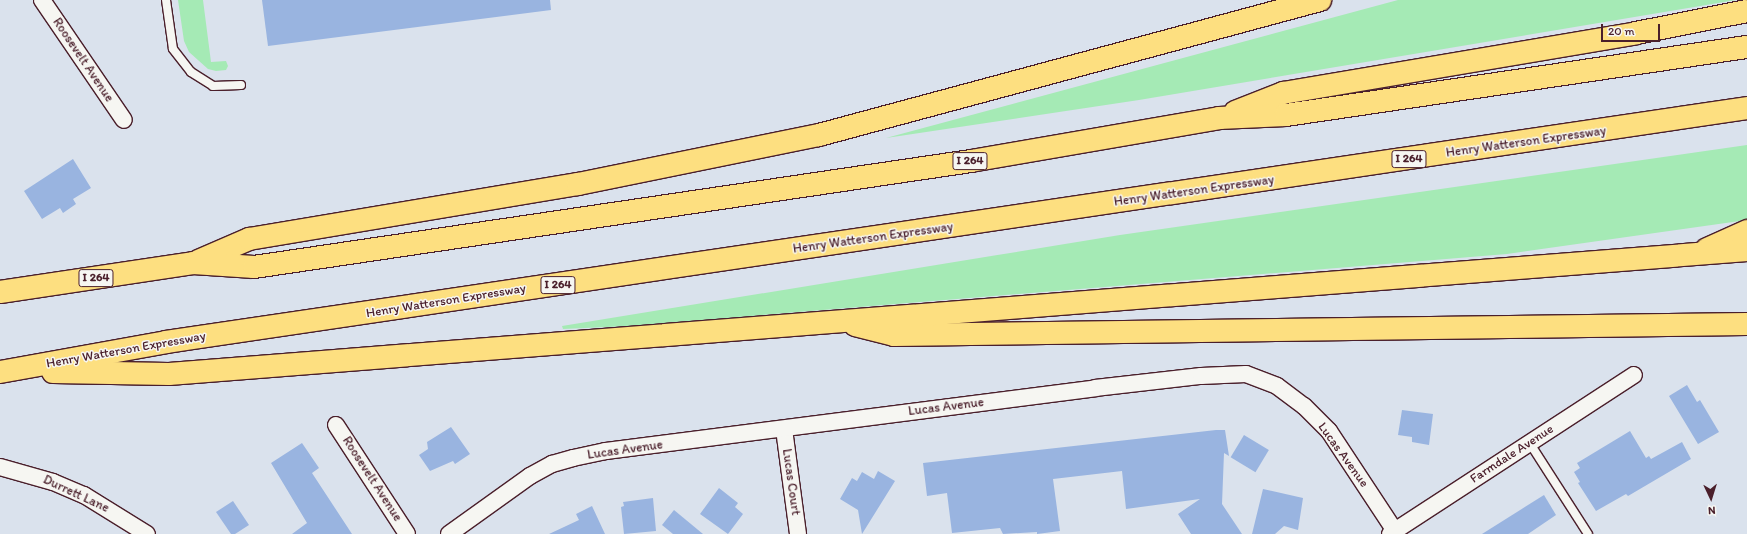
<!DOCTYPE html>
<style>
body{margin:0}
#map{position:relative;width:1747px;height:534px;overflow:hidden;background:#dae2ed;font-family:Itim,sans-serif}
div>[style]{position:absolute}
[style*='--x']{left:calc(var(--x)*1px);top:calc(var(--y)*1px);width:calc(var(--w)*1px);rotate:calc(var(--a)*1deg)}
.green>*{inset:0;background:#a5eab5}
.building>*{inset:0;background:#99b4e0;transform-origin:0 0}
.roads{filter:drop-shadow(1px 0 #4a1f2b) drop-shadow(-1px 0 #4a1f2b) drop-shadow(0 1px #4a1f2b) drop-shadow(0 -1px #4a1f2b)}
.lane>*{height:8px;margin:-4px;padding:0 4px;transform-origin:4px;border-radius:4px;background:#f6f6f2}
.street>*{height:16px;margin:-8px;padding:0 8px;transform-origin:8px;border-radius:8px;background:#f6f6f2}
.highway>*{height:22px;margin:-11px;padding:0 11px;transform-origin:11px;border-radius:11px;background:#fddf80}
span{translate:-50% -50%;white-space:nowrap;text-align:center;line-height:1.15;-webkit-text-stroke:3px #f6f6f2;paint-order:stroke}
.shield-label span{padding:1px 3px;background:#f6f6f2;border:1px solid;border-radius:3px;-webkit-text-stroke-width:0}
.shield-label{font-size:12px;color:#4a1f2b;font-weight:700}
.street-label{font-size:13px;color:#4a1f2b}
.north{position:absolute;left:1691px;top:478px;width:40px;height:40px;-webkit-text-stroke:3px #f6f6f2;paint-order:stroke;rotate:176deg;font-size:11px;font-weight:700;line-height:16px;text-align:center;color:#4a1f2b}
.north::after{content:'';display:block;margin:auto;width:14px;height:18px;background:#4a1f2b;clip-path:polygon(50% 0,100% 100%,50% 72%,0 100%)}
.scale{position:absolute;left:1601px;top:24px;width:59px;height:18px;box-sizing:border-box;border:2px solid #4a1f2b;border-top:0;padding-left:5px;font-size:12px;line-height:14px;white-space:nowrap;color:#4a1f2b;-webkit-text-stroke:3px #f6f6f2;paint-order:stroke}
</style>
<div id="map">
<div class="green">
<div style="clip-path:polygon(178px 0,203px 0,211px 62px,226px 61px,228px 66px,226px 70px,216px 71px,208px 69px,189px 52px,184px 41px)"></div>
<div style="clip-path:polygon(1398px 0,1736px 0,1139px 100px,886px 138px)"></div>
<div style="clip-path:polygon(1747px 145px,1747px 220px,1507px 254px,629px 326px,563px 329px,562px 326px,1120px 235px)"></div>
</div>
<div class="building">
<div style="clip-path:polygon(262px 0,550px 0,551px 10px,268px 46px)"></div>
<div style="clip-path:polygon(73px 159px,91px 188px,73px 199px,76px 204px,63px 213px,60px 208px,42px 219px,24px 191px)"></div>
<div style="clip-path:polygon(1687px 385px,1697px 402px,1700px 400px,1719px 432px,1698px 444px,1669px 396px)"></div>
<div style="clip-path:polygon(1402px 410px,1433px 414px,1429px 445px,1412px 442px,1412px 437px,1398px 435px)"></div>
<div style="clip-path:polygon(451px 427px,470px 454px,455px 464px,453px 461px,430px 471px,419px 455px,428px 449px,427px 442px)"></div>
<div style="clip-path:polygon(1216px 430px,1225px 430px,1229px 456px,1224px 453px,1222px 504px,1242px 534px,1191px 534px,1178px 514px,1200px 499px,1126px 509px,1122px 471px,1053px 479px,1060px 531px,1037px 534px,1037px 532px,1003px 534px,1000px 528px,952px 533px,947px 493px,927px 496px,923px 463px)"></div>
<div style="clip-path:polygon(1630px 431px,1646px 458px,1649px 456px,1651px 459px,1682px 442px,1691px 459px,1628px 496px,1626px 494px,1596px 511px,1578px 483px,1580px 482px,1574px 472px,1580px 468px,1577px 463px)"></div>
<div style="left:1244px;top:435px;width:29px;height:26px;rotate:31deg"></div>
<div style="clip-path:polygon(302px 443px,319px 468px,312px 473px,352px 534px,292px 534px,307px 523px,271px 463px)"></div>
<div style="clip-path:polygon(878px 471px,895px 481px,862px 534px,858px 510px,840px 499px,852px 478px,857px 481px,862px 472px,874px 479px)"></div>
<div style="clip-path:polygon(719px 488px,738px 503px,735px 507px,743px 514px,728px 534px,700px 514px)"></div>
<div style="clip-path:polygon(1263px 489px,1303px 498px,1298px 530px,1284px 526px,1275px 534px,1252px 534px)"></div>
<div style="clip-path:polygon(1544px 495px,1556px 515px,1528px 534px,1482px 534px)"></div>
<div style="clip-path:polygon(653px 498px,656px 531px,624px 534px,621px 507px,624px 506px,623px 502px)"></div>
<div style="clip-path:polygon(233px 501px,249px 525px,235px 534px,231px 534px,216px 512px)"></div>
<div style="clip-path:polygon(592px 506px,605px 534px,549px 534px,579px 520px,576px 514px)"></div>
<div style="clip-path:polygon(674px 510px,703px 534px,673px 534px,662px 525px)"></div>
</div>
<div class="roads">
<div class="lane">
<div style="--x:166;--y:0;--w:49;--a:81.9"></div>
<div style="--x:173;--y:49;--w:29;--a:52"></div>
<div style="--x:191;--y:72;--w:26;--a:32"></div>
<div style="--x:213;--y:86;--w:28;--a:-2"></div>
<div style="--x:1529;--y:442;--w:109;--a:57.3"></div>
</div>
<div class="street">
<div style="--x:42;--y:0;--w:145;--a:55.7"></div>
<div style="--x:336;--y:425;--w:130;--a:56.9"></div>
<div style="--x:784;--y:429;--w:106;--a:82.4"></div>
<div style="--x:0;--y:467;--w:55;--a:15.8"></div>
<div style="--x:53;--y:482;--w:34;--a:23"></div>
<div style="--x:84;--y:495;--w:74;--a:31.8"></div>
<div style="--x:449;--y:534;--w:100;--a:-35.6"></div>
<div style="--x:530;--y:476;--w:25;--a:-29"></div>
<div style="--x:552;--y:464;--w:22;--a:-16"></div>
<div style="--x:573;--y:458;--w:34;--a:-12"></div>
<div style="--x:606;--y:451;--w:493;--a:-7.3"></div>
<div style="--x:1095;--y:388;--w:107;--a:-6.5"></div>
<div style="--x:1201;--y:376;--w:45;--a:-2.5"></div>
<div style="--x:1246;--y:374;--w:33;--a:21"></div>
<div style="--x:1277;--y:386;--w:34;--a:37"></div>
<div style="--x:1304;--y:406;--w:35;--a:45"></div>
<div style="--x:1329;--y:431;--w:120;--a:56.6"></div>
<div style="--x:1390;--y:534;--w:291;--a:-33.1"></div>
</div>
<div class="highway">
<div style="--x:1235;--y:112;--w:52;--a:-21.6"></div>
<div style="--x:1283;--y:93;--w:358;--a:-9.6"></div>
<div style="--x:1636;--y:33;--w:113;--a:-11.2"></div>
<div style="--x:1707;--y:249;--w:44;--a:-24.2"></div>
<div style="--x:198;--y:261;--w:56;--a:-23.3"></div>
<div style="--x:249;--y:239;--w:334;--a:-9.5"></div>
<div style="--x:578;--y:184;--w:246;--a:-11.5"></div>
<div style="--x:819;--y:135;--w:519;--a:-15.08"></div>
<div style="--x:0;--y:292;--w:195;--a:-8.5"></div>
<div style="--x:193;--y:263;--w:61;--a:3.8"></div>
<div style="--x:254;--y:267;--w:725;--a:-8.41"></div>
<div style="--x:971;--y:161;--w:252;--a:-9.8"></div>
<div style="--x:1219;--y:118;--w:67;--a:-2.6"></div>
<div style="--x:1286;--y:115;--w:466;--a:-8.4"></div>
<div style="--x:855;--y:325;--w:40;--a:14.4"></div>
<div style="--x:894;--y:335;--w:853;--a:-0.74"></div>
<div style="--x:0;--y:372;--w:169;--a:-10.2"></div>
<div style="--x:166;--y:342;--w:1598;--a:-8.42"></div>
<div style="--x:53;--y:372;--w:116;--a:1"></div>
<div style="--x:169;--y:374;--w:1583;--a:-4.49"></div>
</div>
</div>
<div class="shield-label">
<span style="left:1409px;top:159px">I 264</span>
<span style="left:970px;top:161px">I 264</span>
<span style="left:96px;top:278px">I 264</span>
<span style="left:558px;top:285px">I 264</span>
</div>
<div class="street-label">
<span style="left:83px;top:60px;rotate:56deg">Roosevelt Avenue</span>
<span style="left:1526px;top:142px;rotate:-8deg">Henry Watterson Expressway</span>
<span style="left:1194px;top:191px;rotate:-8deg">Henry Watterson Expressway</span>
<span style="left:873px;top:238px;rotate:-8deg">Henry Watterson Expressway</span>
<span style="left:446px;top:301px;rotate:-9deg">Henry Watterson Expressway</span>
<span style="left:126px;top:350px;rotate:-10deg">Henry Watterson Expressway</span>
<span style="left:946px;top:407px;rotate:-7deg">Lucas Avenue</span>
<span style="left:625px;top:450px;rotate:-8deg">Lucas Avenue</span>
<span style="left:1512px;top:454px;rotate:-33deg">Farmdale Avenue</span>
<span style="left:1343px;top:455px;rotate:54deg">Lucas Avenue</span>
<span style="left:372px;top:479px;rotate:57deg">Roosevelt Avenue</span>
<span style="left:791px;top:482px;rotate:82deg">Lucas Court</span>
<span style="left:76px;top:494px;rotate:25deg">Durrett Lane</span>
</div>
<div class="north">N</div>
<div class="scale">20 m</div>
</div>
